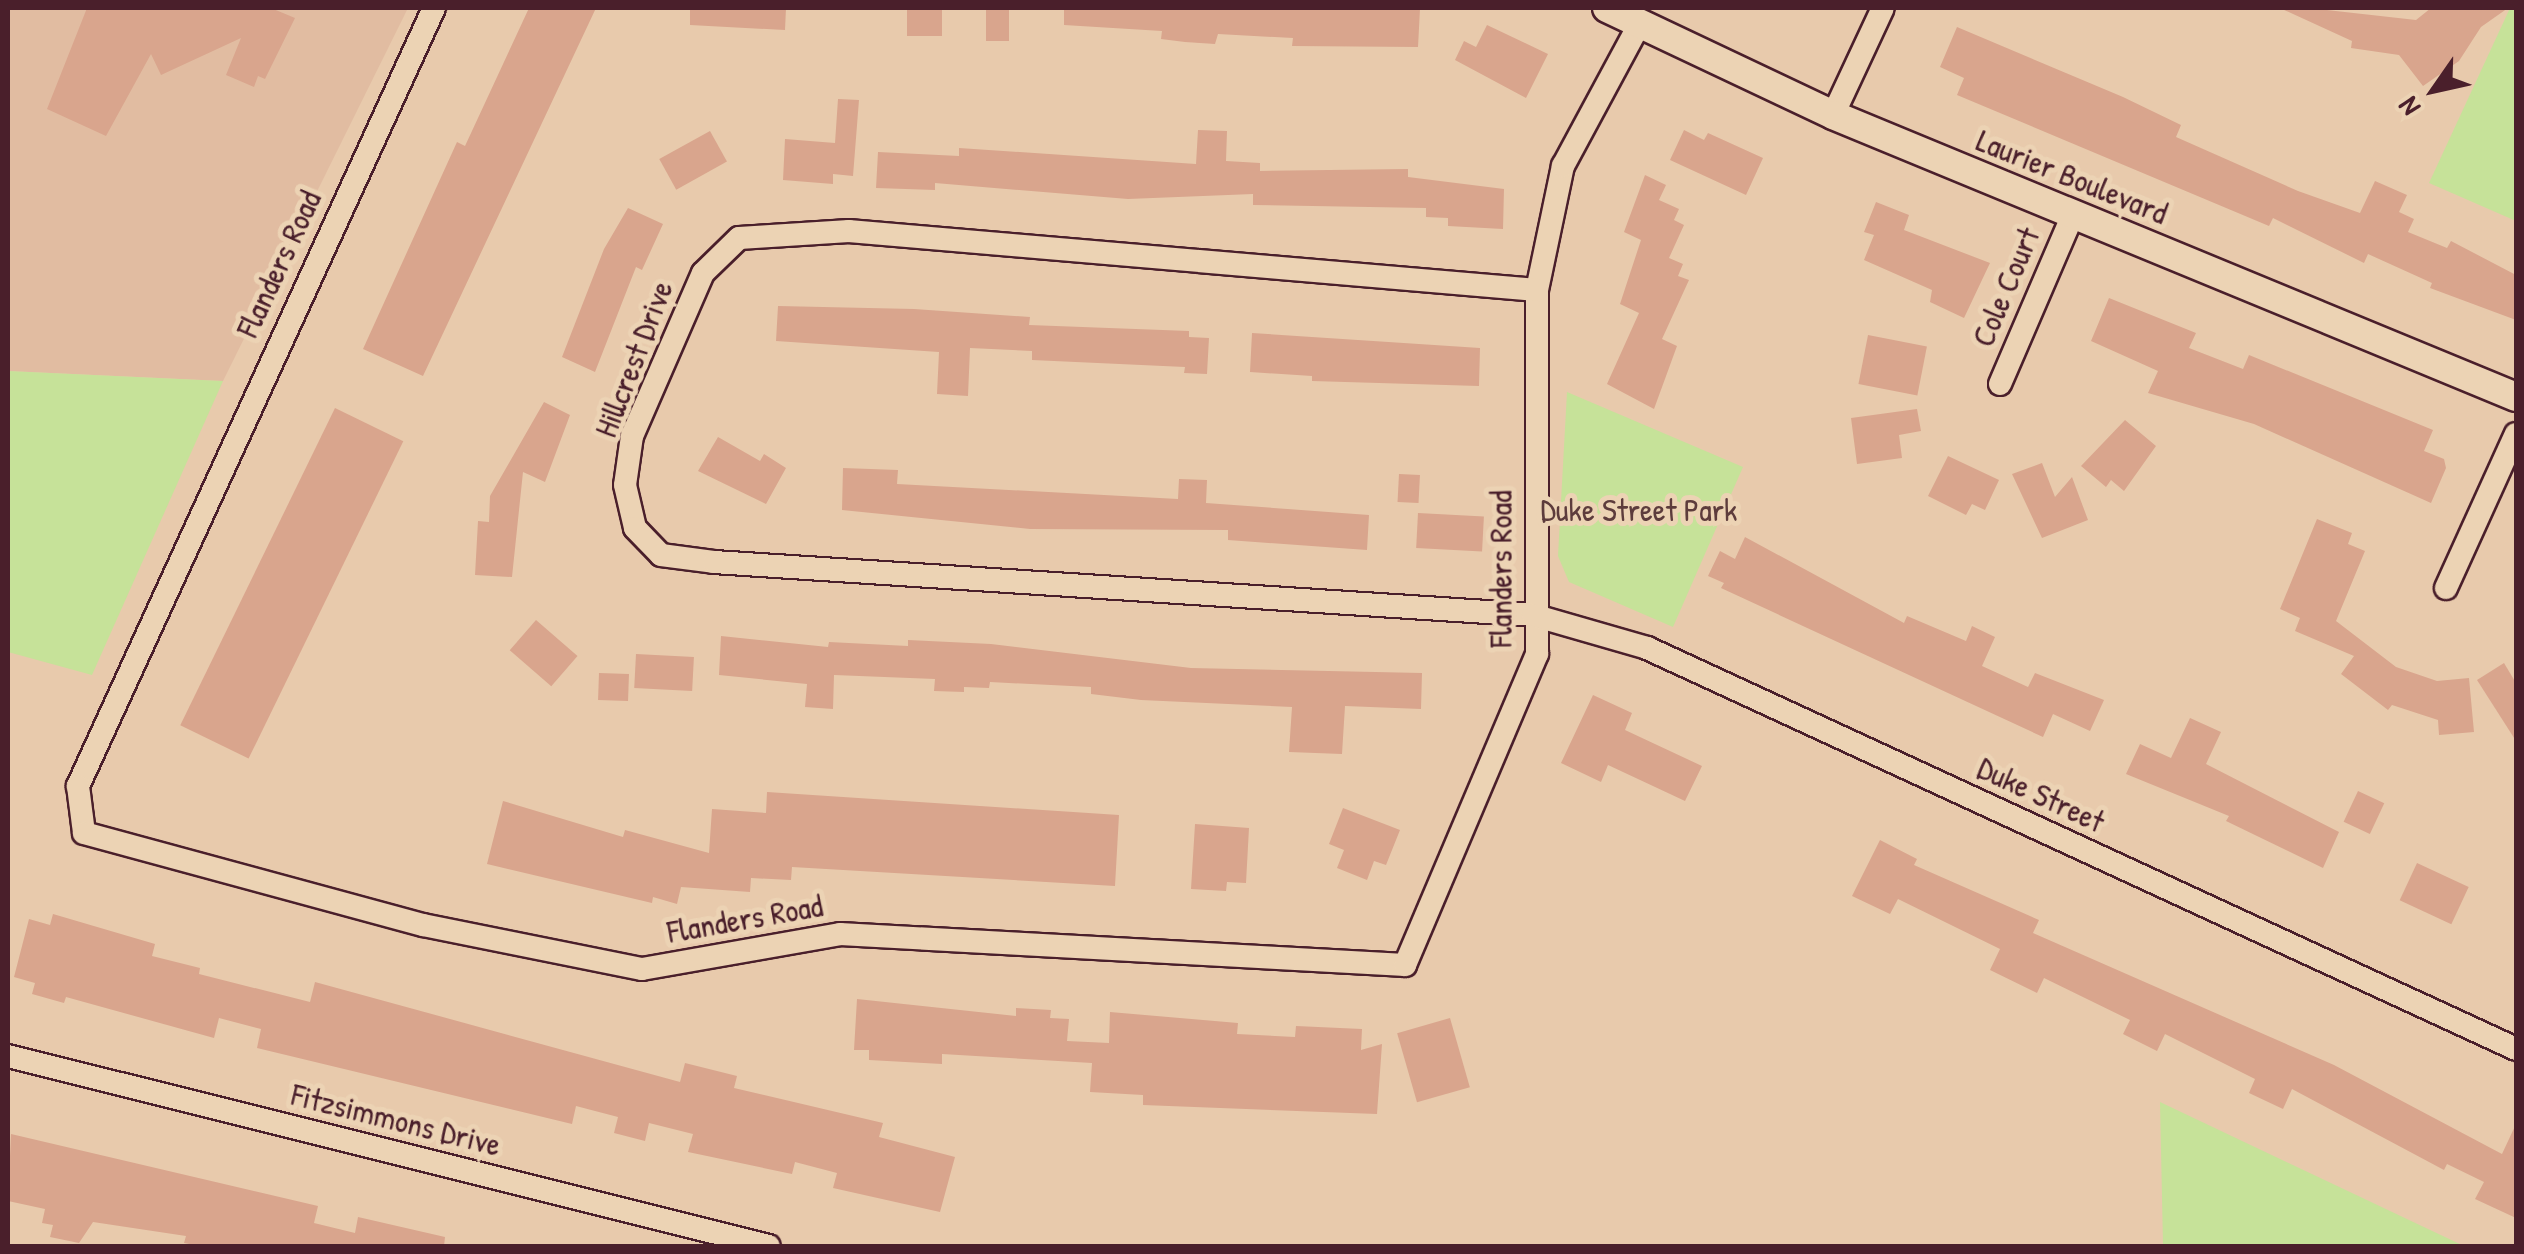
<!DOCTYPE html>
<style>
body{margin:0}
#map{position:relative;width:2524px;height:1254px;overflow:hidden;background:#e8caac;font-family:"Patrick Hand",sans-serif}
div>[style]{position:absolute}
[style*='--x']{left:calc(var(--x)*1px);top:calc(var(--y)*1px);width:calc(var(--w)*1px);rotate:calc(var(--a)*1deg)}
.built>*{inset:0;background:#e1bca1}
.green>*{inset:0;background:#c6e299}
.building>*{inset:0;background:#d9a58d;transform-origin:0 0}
.roads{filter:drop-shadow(2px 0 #4a1f2b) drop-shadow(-2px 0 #4a1f2b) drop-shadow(0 2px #4a1f2b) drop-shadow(0 -2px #4a1f2b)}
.minor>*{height:22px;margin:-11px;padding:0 11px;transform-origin:11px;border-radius:11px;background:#ecd3b4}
.tertiary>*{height:28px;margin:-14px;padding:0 14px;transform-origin:14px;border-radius:14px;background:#ecd3b4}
span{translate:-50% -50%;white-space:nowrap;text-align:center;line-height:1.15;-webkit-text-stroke:10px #ecd3b4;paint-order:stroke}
.street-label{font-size:32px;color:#4a1f2b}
.park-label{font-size:32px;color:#5d3c3c}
.frame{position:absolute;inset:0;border:10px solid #4a1f2b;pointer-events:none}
.north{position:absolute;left:2384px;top:40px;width:100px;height:100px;-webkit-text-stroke:8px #ecd3b4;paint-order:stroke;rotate:236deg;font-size:28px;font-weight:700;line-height:40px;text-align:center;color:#4a1f2b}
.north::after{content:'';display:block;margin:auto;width:35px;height:45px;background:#4a1f2b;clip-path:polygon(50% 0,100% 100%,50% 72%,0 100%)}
</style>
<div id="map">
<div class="built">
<div style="clip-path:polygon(8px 8px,408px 8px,223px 381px,8px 371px)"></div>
</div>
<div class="green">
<div style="clip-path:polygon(2510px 8px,2516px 8px,2516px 221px,2429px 183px)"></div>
<div style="clip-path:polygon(8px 371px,223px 381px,92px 675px,8px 652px)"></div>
<div style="clip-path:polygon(1567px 392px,1743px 467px,1673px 627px,1569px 582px,1558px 556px)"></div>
<div style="clip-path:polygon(2160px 1102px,2464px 1246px,2163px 1246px)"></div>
</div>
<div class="building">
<div style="clip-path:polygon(87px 8px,271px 8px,295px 18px,265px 79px,258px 76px,254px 87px,226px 75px,241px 38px,161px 75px,151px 54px,106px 136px,47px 109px)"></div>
<div style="clip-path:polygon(529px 8px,596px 8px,423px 376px,363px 349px,457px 142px,465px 146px)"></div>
<div style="clip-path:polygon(690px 8px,786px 8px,785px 30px,690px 25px)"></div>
<div style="left:907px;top:8px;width:35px;height:28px"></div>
<div style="left:986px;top:8px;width:23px;height:33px"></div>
<div style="clip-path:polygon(1064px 8px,1420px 9px,1418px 47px,1292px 46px,1293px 38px,1218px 34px,1215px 44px,1185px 42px,1161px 39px,1162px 31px,1064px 25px)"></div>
<div style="clip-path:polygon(2309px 8px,2416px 20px,2431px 8px,2508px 8px,2481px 27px,2459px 61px,2423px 86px,2399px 55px,2351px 48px,2352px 41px,2282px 9px)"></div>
<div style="clip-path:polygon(1487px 25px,1548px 54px,1526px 98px,1455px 60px,1464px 41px,1476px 47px)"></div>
<div style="clip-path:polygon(1957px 27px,2123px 97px,2181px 125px,2176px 137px,2298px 191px,2360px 213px,2375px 181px,2407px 195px,2399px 212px,2414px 219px,2408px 232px,2447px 248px,2451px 241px,2516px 275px,2516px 320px,2430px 288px,2432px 283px,2368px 254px,2364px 263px,2273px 218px,2269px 226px,1957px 95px,1964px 78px,1940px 67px)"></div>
<div style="clip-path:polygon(838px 99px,859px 100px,853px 176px,833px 174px,833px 184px,783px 180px,785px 139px,835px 143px)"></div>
<div style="clip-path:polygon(1198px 130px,1227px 131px,1226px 161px,1260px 163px,1260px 171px,1408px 169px,1408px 177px,1504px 189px,1503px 229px,1448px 226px,1448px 218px,1426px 217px,1426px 208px,1253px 205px,1253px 194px,1128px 199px,935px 183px,935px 190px,876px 188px,878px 152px,959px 156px,959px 148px,1196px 164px)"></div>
<div style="clip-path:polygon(1684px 130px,1704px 140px,1708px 133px,1763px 158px,1746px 195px,1670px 160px)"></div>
<div style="left:710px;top:131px;width:35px;height:58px;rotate:61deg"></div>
<div style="clip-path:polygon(1645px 175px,1666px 185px,1659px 200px,1679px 209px,1674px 220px,1684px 225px,1669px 258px,1683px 264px,1678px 276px,1689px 280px,1662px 339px,1677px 346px,1654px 409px,1607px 384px,1639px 313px,1620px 304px,1641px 240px,1624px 232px)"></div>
<div style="clip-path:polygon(1876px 202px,1909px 215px,1904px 230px,1990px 263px,1964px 318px,1930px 302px,1932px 290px,1864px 260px,1874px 235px,1864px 232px)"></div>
<div style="clip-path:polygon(628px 208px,663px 224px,642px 270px,636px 267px,595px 372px,562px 357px,604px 249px)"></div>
<div style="clip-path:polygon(2109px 298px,2196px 333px,2189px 348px,2243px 369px,2249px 355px,2433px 430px,2424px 451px,2444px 459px,2446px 468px,2431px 503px,2254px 424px,2148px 393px,2158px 371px,2091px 341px)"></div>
<div style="clip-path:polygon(778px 306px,914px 309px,1030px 317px,1029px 325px,1189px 331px,1189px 337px,1209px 338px,1207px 374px,1184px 373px,1185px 367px,1032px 360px,1032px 351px,970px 348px,968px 396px,937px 394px,939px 352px,776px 341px)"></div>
<div style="clip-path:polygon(1252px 333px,1480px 348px,1479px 386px,1312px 381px,1312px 376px,1250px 372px)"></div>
<div style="left:1868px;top:335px;width:60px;height:50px;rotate:11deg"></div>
<div style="clip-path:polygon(544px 402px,570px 415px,545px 482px,523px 472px,512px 577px,475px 575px,478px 521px,489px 522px,490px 496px)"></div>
<div style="left:335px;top:408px;width:76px;height:353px;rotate:26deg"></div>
<div style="clip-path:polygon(1917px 409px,1921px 431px,1899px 435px,1902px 458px,1857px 464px,1851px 418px)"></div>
<div style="clip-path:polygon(2125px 420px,2156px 446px,2124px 491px,2111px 480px,2106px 487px,2081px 466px)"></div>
<div style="clip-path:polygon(718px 437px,760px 461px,764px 454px,786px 468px,766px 504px,698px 471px)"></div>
<div style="clip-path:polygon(1948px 456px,1999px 480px,1985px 510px,1972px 504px,1966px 515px,1928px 496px)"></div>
<div style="clip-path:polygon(2042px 463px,2055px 497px,2072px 477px,2088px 520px,2042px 538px,2012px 474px)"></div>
<div style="clip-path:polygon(843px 468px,898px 470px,897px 484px,1178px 499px,1179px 479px,1207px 480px,1206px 503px,1369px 515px,1367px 550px,1228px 540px,1228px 530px,1030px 529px,842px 510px)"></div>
<div style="left:1399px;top:474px;width:21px;height:28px;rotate:3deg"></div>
<div style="left:1418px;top:513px;width:66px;height:35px;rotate:3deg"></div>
<div style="clip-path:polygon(2317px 519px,2352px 533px,2348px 544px,2365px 551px,2336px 621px,2396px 667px,2437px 681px,2469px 678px,2474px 732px,2439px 735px,2438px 720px,2392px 705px,2388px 710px,2341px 674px,2354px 656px,2295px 631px,2300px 618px,2280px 609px)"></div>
<div style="clip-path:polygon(1745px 537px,1904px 623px,1907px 616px,1966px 641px,1972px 626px,1995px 637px,1982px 666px,2028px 687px,2035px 673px,2104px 700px,2090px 731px,2053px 714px,2043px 737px,1721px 588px,1724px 583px,1708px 576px,1720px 551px,1735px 559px)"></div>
<div style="left:536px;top:620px;width:55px;height:40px;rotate:41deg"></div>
<div style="clip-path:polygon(721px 636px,828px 647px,829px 642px,908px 646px,908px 640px,991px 644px,1191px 668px,1422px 673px,1421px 709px,1345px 706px,1342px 754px,1289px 752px,1292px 707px,1141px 700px,1091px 694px,1091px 687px,990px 682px,989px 688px,964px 687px,964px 692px,934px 691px,935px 679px,834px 675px,833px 709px,805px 707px,807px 684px,719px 675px)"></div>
<div style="left:636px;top:654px;width:58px;height:34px;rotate:3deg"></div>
<div style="clip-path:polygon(2504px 663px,2516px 683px,2516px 741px,2477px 680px)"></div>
<div style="left:599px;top:673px;width:30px;height:27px;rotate:2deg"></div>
<div style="clip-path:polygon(1593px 695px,1632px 713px,1625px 730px,1702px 766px,1685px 801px,1608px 765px,1601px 782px,1561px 763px)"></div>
<div style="clip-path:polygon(2190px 718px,2221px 732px,2206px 764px,2339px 832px,2323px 868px,2226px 821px,2229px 816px,2126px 774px,2140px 744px,2171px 758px)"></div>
<div style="left:2358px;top:791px;width:29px;height:34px;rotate:25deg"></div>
<div style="clip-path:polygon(767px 792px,1119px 815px,1115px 886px,792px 867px,791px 880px,751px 878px,750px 892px,681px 887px,677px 904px,653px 897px,652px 903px,487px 864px,503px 801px,623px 837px,625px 830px,709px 853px,712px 809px,766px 813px)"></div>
<div style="clip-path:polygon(1343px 808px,1400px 830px,1386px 865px,1374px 861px,1367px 880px,1337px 868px,1344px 850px,1329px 844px)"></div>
<div style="clip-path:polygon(1195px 824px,1249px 828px,1246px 883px,1227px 882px,1226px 891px,1191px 889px)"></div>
<div style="clip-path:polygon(1880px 840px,1917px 859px,1914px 865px,2039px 920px,2033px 933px,2334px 1065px,2502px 1154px,2516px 1124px,2516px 1218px,2475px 1199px,2484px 1182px,2447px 1164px,2444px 1170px,2292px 1089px,2283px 1109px,2249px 1093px,2255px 1079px,2165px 1034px,2157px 1051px,2123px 1034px,2130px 1020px,2044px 978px,2037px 993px,1990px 970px,2000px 949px,1898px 899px,1890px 914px,1852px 896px)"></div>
<div style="left:2417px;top:863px;width:57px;height:41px;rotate:25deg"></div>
<div style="clip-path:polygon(53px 914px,155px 944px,152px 956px,200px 968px,199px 974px,310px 1002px,315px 982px,680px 1082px,685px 1063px,737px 1076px,734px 1088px,883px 1123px,879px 1137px,955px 1157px,940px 1212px,833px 1188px,837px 1173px,795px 1162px,792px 1174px,688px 1152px,693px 1134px,649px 1123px,645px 1141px,614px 1133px,618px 1117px,576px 1106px,572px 1124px,257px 1048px,261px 1029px,219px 1018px,214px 1038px,66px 997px,64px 1003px,32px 994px,35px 983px,14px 977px,29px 919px,50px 925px)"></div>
<div style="clip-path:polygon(857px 999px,1016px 1016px,1016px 1008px,1051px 1010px,1050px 1018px,1069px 1019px,1067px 1041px,1109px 1043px,1110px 1012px,1238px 1023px,1237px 1034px,1295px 1037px,1296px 1026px,1362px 1029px,1361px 1050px,1382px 1044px,1377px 1114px,1143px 1105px,1143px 1095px,1090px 1092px,1092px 1063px,942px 1054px,942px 1064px,869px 1060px,869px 1050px,854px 1050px)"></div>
<div style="left:1450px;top:1018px;width:72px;height:55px;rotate:74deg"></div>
<div style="clip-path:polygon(11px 1134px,318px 1206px,314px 1223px,355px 1233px,358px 1217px,445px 1237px,444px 1246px,200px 1246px,184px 1243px,186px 1236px,93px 1222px,79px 1243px,50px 1237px,53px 1225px,42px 1223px,45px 1209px,8px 1201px)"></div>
</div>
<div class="roads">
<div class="minor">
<div style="--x:434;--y:8;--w:856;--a:114.59"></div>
<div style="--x:78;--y:786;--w:47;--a:82.7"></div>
<div style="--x:84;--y:833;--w:351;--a:15.2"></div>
<div style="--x:423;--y:925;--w:223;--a:11.4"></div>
<div style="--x:642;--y:969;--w:201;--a:-10"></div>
<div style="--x:840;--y:934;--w:566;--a:3.14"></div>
<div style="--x:1405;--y:965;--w:338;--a:-67"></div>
<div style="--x:1537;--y:654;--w:364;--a:-90"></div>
<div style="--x:1537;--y:290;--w:127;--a:-78.2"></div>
<div style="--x:1563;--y:166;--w:162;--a:-61.7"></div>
<div style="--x:1833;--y:115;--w:118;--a:-65"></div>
<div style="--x:1537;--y:290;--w:691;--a:-175.1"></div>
<div style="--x:849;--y:231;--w:110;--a:176.4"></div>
<div style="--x:739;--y:238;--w:50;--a:135.8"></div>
<div style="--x:703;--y:273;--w:178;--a:113.5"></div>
<div style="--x:632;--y:436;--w:49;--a:98.1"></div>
<div style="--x:625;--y:485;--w:44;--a:76.9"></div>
<div style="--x:635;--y:528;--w:37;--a:46"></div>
<div style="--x:661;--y:555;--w:53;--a:7.5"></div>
<div style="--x:714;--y:562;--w:821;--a:3.7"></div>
<div style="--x:1533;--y:615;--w:119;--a:16.1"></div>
<div style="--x:1647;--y:648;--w:957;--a:24.77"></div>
<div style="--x:2000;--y:384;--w:182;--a:-66.7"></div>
<div style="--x:2446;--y:588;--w:169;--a:-65.6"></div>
<div style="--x:8;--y:1056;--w:784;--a:14.02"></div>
</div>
<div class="tertiary">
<div style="--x:1607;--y:8;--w:250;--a:25.3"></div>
<div style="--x:1833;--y:115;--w:739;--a:22.43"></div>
</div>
</div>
<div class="street-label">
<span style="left:2072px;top:177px;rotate:22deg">Laurier Boulevard</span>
<span style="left:279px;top:264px;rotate:-65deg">Flanders Road</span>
<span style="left:2006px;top:287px;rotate:-67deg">Cole Court</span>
<span style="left:634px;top:359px;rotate:-69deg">Hillcrest Drive</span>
<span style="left:1501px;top:569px;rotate:-90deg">Flanders Road</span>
<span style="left:2041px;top:795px;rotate:25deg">Duke Street</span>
<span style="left:745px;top:919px;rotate:-10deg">Flanders Road</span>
<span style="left:396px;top:1120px;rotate:14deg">Fitzsimmons Drive</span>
</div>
<div class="park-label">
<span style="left:1639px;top:510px">Duke Street Park</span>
</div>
<div class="frame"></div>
<div class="north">N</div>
</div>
